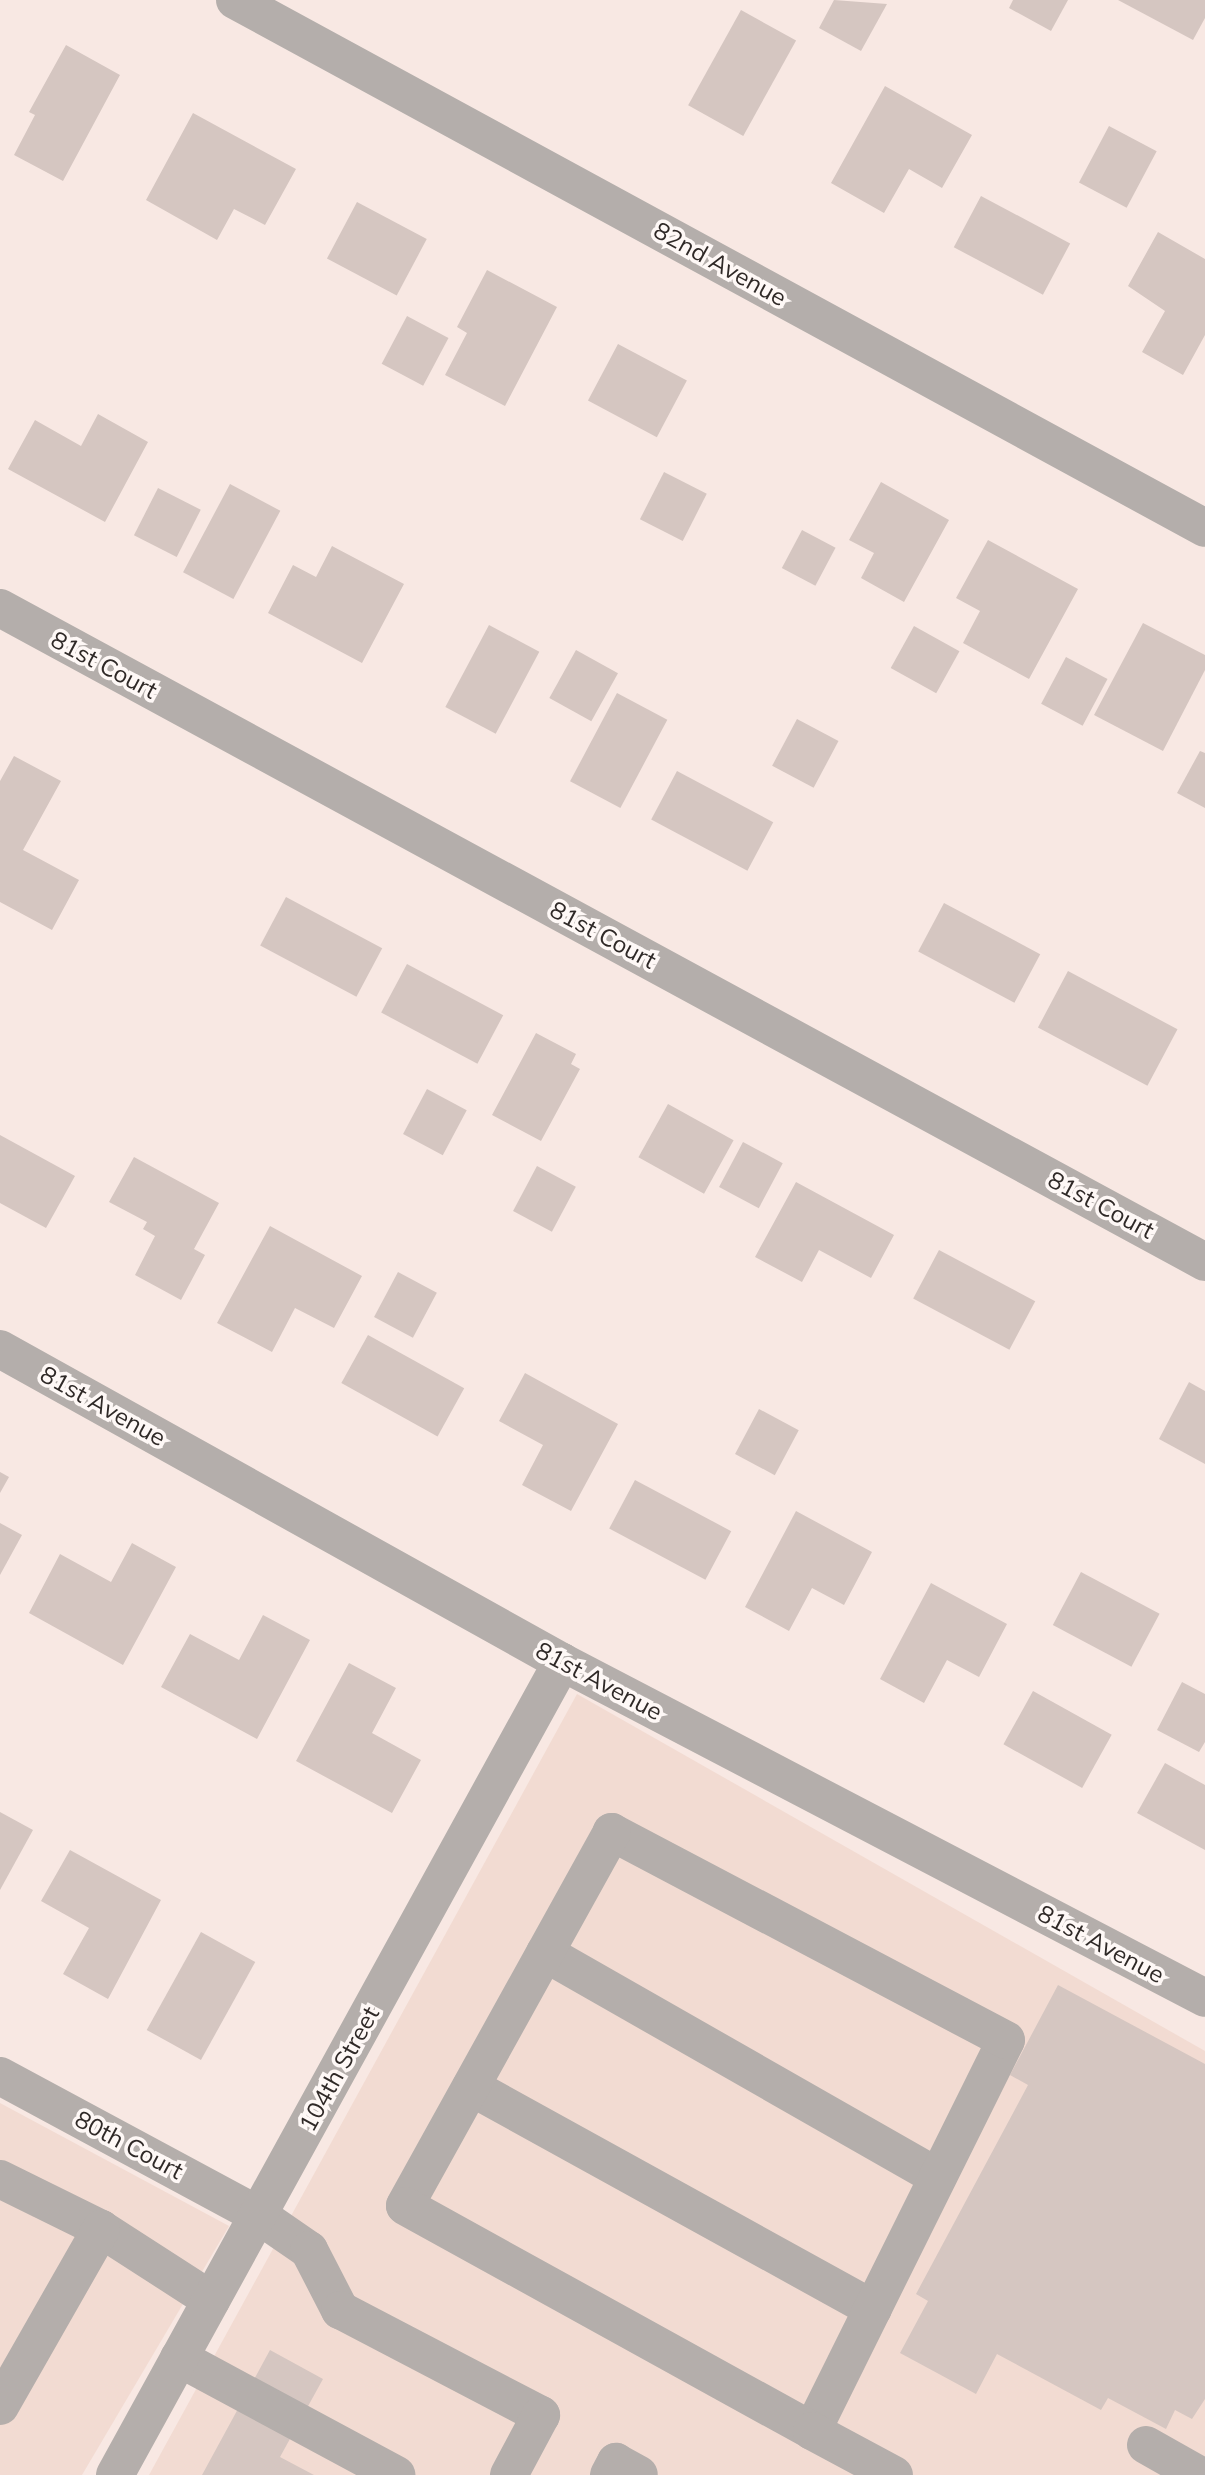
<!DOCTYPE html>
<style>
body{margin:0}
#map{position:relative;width:1205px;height:2475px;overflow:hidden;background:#f8e8e3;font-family:Mulish,sans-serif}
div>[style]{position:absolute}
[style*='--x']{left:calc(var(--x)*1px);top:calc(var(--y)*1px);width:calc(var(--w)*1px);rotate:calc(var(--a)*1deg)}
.built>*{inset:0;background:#f2dbd2}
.building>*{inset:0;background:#d5c6c1;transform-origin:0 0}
.minor>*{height:38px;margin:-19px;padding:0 19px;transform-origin:19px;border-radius:19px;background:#b4aeab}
span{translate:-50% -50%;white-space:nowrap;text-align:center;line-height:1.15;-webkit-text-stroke:7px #fef8f6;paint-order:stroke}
.street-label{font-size:24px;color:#2f2927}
</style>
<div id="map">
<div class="built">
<div style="clip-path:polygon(577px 1694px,1205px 2051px,1205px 2475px,149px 2475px)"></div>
<div style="clip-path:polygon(0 2103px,229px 2226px,82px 2475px,0 2475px)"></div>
</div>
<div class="building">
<div style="clip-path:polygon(834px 0,887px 4px,861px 51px,819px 28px)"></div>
<div style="clip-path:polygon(1013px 0,1068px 0,1051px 31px,1009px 8px)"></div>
<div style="clip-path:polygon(1118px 0,1205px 0,1205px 18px,1193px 40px)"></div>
<div style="left:741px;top:10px;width:63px;height:109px;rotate:29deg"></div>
<div style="clip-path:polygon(66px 45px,120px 75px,63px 181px,14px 155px,35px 115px,29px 112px)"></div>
<div style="clip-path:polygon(885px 86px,972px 135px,942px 188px,909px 169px,884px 213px,831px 183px)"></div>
<div style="clip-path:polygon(193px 113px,296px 169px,265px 225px,234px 209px,217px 240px,146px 200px)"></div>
<div style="left:1109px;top:126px;width:54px;height:64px;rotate:28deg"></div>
<div style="left:981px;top:196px;width:101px;height:58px;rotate:28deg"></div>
<div style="left:357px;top:202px;width:79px;height:64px;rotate:28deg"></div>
<div style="clip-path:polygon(1158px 232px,1205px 259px,1205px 335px,1183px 375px,1142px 352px,1165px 311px,1128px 286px)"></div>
<div style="clip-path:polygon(487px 270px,557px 307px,505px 406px,445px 375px,467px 333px,457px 327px)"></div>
<div style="left:407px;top:316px;width:47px;height:54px;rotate:28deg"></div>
<div style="left:618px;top:344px;width:78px;height:64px;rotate:28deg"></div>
<div style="clip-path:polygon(98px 414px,148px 442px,105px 522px,8px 469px,35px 420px,81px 446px)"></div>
<div style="left:664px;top:472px;width:48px;height:53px;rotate:27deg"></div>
<div style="clip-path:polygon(881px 482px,949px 520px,904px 602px,861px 578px,874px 553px,849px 540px)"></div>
<div style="left:230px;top:484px;width:57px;height:100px;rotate:28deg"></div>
<div style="left:158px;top:488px;width:48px;height:53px;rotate:27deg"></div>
<div style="left:802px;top:530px;width:38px;height:43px;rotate:28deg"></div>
<div style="clip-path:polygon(988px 540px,1078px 589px,1029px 679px,963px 643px,980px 611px,956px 598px)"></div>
<div style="clip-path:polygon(332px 546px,404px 584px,362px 663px,268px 613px,293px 565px,316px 577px)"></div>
<div style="clip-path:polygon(1143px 623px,1205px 655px,1205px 670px,1163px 751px,1094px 715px)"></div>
<div style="left:489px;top:625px;width:57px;height:93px;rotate:28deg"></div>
<div style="left:914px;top:626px;width:52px;height:48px;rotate:29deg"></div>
<div style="left:576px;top:650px;width:48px;height:55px;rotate:29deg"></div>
<div style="left:1066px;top:657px;width:47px;height:53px;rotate:28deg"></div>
<div style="left:617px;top:693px;width:57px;height:100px;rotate:28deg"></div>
<div style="left:797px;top:719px;width:47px;height:53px;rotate:28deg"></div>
<div style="clip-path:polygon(1200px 751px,1205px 753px,1205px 808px,1177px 793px)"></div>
<div style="clip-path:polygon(14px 756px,61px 781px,23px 850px,79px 880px,52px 930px,0 902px,0 781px)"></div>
<div style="left:677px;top:771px;width:109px;height:55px;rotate:28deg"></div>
<div style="left:286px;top:897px;width:109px;height:55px;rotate:28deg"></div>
<div style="left:944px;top:903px;width:109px;height:55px;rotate:28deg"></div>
<div style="left:407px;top:964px;width:109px;height:55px;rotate:28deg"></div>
<div style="left:1068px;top:971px;width:124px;height:64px;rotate:28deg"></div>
<div style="clip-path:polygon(536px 1033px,576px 1054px,571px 1064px,580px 1069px,541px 1141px,492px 1115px)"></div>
<div style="left:427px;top:1089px;width:45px;height:51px;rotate:28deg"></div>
<div style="left:668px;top:1104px;width:75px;height:61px;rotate:29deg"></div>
<div style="clip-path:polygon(0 1135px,75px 1176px,46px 1228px,0 1203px)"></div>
<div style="left:743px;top:1142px;width:45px;height:51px;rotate:28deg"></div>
<div style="clip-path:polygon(134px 1157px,219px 1203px,194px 1249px,205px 1255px,181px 1300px,135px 1275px,155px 1236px,143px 1229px,147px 1222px,109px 1202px)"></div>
<div style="left:537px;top:1166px;width:44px;height:51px;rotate:28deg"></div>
<div style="clip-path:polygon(796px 1182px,894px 1235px,871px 1278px,819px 1250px,802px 1282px,755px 1257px)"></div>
<div style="clip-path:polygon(270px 1226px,362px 1276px,334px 1328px,295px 1308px,272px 1352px,217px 1323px)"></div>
<div style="left:939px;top:1250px;width:109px;height:55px;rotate:28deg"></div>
<div style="left:398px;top:1272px;width:44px;height:51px;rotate:28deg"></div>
<div style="left:368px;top:1335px;width:110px;height:55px;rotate:29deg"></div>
<div style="clip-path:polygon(525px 1373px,618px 1424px,571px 1511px,522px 1485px,543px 1445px,499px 1421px)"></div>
<div style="clip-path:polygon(1189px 1382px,1205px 1391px,1205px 1464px,1159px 1439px)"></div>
<div style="left:759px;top:1409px;width:45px;height:51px;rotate:28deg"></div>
<div style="clip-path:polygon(0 1472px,9px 1477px,0 1493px)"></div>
<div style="left:635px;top:1480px;width:109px;height:55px;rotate:28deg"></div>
<div style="clip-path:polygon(796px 1511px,872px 1552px,844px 1605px,812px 1588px,789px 1631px,745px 1607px)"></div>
<div style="clip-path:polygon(0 1523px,22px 1535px,0 1575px)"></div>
<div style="clip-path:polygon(132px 1543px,176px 1567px,123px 1665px,29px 1613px,60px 1554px,111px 1582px)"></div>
<div style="left:1081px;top:1572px;width:89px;height:60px;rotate:28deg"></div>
<div style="clip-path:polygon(931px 1583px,1007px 1624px,979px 1677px,947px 1660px,924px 1703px,880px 1679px)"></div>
<div style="clip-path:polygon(263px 1615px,310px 1640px,257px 1739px,161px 1687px,190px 1634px,239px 1660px)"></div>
<div style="clip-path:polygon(349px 1663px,396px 1688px,372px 1733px,421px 1760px,392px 1813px,296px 1761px)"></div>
<div style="clip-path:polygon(1182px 1682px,1205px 1694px,1205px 1742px,1199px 1752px,1157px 1730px)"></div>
<div style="left:1033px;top:1691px;width:90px;height:61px;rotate:29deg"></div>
<div style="clip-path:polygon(1165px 1763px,1205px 1785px,1205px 1850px,1137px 1813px)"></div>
<div style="clip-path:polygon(0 1812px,33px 1830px,0 1890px)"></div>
<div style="clip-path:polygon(70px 1850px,161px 1900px,108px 1999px,63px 1974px,89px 1928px,41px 1901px)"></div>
<div style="left:201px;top:1932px;width:62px;height:112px;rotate:29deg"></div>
<div style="clip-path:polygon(1058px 1985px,1205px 2064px,1205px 2399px,1192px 2419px,1175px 2410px,1166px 2429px,1108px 2398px,1101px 2410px,997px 2354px,976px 2394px,900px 2353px,928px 2301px,916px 2294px,1028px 2085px,1010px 2075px)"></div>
<div style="clip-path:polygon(270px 2350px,323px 2379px,280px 2457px,314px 2475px,202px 2475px)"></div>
</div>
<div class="minor">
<div style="--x:235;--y:0;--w:1104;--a:28.56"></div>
<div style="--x:0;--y:608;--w:1371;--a:28.49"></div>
<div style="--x:0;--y:1349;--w:643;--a:29.12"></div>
<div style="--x:562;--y:1662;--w:725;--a:27.59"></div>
<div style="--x:545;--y:1953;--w:452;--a:29.7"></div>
<div style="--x:0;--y:2076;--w:293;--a:28.3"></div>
<div style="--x:258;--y:2215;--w:62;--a:34.5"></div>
<div style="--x:309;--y:2250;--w:68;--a:62.7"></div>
<div style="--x:340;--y:2310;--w:227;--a:27.6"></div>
<div style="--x:541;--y:2415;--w:68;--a:118.1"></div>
<div style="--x:471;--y:2087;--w:459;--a:28.9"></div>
<div style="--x:0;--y:2179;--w:113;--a:26.3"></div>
<div style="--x:101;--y:2229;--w:131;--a:32.8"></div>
<div style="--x:179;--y:2358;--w:247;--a:28.3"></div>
<div style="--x:0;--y:2406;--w:204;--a:-60.3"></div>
<div style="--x:812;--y:2431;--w:436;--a:-63.6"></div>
<div style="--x:1006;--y:2040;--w:446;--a:-152.2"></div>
<div style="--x:612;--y:1832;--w:427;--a:119"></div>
<div style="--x:405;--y:2206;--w:465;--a:28.9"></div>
<div style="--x:812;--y:2431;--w:93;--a:28.2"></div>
<div style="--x:1146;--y:2445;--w:61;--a:29.5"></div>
<div style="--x:115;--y:2475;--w:928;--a:-61.2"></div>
<div style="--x:609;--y:2475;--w:15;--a:-62"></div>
<div style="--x:616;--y:2462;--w:26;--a:29"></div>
</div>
<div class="street-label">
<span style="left:720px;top:264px;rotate:29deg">82nd Avenue</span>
<span style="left:104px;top:665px;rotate:28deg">81st Court</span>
<span style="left:603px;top:935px;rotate:28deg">81st Court</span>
<span style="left:1101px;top:1205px;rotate:28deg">81st Court</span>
<span style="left:103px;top:1406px;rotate:29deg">81st Avenue</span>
<span style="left:599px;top:1681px;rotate:28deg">81st Avenue</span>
<span style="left:1101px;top:1944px;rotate:28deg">81st Avenue</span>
<span style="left:339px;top:2069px;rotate:-61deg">104th Street</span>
<span style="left:129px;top:2145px;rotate:28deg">80th Court</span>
</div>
</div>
